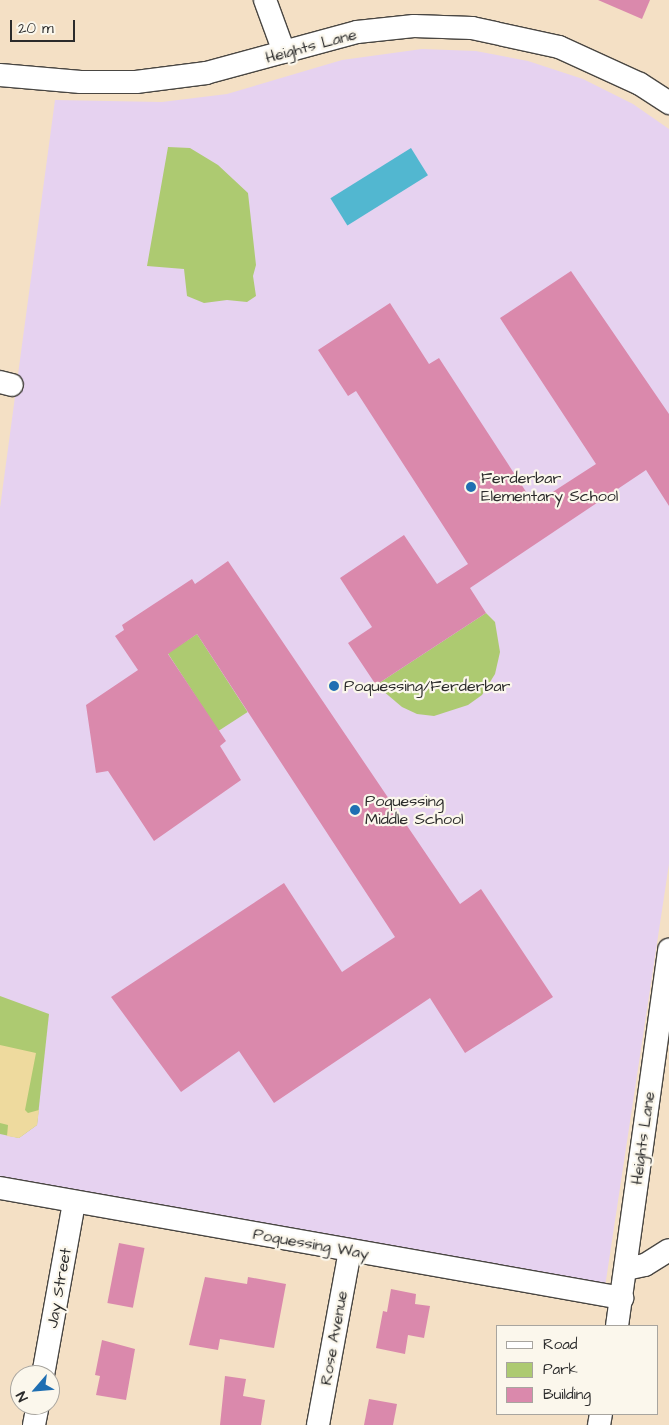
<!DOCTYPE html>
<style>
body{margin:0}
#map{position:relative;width:669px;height:1425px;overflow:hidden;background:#f4e0c5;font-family:"Architects Daughter",sans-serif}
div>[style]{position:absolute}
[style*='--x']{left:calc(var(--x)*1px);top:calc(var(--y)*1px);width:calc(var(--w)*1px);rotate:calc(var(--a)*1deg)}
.built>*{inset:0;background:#e6d2f0}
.green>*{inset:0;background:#adca71;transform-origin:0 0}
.sand>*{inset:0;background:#eeda9e}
.water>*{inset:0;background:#52b7d0;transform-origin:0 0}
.building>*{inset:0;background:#da89ac;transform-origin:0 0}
.roads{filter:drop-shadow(1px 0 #494642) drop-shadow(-1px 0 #494642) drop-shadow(0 1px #494642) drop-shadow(0 -1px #494642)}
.minor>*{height:22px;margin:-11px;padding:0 11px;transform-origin:11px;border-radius:11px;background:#fff}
.dots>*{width:14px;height:14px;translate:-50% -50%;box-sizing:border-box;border:2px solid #fbf7ec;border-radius:50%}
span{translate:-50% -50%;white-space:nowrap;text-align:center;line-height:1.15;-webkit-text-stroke:4.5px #fbf7ec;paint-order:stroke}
.street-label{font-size:16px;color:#2b2b2b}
.poi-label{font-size:16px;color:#2b2b2b}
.left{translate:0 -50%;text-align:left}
.legend{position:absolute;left:496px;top:1325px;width:162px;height:90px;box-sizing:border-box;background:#fbf7ec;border:1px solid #a8a59f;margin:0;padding:6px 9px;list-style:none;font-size:15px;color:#2b2b2b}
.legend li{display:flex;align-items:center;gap:10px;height:25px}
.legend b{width:25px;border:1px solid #a8a59f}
.north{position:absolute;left:10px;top:1365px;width:50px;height:50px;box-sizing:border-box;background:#fbf7ec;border:1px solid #a8a59f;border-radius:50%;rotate:243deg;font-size:14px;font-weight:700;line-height:20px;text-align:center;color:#2b2b2b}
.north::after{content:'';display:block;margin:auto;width:18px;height:22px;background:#1f6fb2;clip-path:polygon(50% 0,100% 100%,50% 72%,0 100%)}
.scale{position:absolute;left:10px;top:20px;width:65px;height:22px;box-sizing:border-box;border:2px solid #2b2b2b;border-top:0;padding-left:6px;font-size:15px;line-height:18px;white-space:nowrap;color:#2b2b2b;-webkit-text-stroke:4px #fbf7ec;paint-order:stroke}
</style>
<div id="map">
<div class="built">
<div style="clip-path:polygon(422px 49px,476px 51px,528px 61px,583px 79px,633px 104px,669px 129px,669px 864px,605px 1287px,0 1178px,0 508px,55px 100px,162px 102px,227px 94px,342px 60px)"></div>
</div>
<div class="green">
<div style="clip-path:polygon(168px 147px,190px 148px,218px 165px,248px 193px,256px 265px,253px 276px,256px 296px,247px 302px,227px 300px,204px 303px,187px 296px,184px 269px,147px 266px)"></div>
<div style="clip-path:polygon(486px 613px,495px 622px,500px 652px,495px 674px,482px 695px,468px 705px,434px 716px,417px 714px,402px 707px,376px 685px)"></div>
<div style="left:197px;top:634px;width:93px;height:35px;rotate:57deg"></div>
<div style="clip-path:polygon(0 996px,49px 1014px,37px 1125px,19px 1138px,0 1134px)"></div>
</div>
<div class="sand">
<div style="clip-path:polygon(0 1045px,36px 1053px,25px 1110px,28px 1113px,39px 1110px,37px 1125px,19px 1138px,7px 1136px,8px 1125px,0 1123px)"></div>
</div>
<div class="water">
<div style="left:411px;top:148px;width:32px;height:95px;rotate:58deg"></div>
</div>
<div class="building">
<div style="clip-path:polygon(598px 0,650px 0,642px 19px)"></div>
<div style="clip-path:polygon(571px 271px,669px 414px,669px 506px,646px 470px,470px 588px,486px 613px,376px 685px,348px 643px,372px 627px,340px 578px,404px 535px,437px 584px,468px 564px,356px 391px,348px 396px,318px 350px,390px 303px,429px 364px,439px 358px,534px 504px,596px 464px,500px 318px)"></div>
<div style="clip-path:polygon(228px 561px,460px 904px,481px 889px,553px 997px,465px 1053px,430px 998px,274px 1103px,239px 1051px,181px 1092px,111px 997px,284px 883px,342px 972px,395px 937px,197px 634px,168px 654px,226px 741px,220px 746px,241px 780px,154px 841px,108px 771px,96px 773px,86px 705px,138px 670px,115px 636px,124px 630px,122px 625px,192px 579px,195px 584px)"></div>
<div style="left:119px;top:1243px;width:26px;height:61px;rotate:11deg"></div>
<div style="clip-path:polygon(205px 1277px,247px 1284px,248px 1277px,286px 1284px,274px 1348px,220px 1339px,218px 1350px,189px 1345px)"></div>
<div style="clip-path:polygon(391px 1289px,416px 1294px,415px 1304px,430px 1306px,424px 1338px,408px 1335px,405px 1354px,376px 1348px,383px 1311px,387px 1312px)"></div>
<div style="clip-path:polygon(102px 1340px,135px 1349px,126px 1400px,96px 1395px,100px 1376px,95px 1375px)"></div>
<div style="clip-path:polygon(225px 1376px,246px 1379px,243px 1396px,265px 1400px,261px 1425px,220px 1425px)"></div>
<div style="clip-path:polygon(369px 1399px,397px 1404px,393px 1425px,364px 1425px)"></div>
</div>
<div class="roads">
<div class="minor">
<div style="--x:265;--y:0;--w:55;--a:69.9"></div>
<div style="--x:0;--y:75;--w:81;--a:4.9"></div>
<div style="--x:81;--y:82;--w:55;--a:0"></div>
<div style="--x:136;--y:82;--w:71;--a:-7.3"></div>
<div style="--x:206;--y:73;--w:156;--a:-15.2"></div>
<div style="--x:357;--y:32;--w:57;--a:-6"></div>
<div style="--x:414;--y:26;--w:58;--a:2"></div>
<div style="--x:472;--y:28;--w:89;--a:12.3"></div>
<div style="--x:559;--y:47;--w:89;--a:24.6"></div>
<div style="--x:640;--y:84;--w:35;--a:33"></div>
<div style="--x:0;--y:382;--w:12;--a:14"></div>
<div style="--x:0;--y:1188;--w:632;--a:10.03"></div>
<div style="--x:626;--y:1269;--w:19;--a:-12"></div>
<div style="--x:645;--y:1265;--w:28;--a:-32"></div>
<div style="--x:617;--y:1326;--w:380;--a:-82.1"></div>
<div style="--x:43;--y:1375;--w:176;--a:-79.8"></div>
<div style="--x:34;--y:1425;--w:20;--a:-79"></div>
<div style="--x:318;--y:1425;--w:177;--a:-79.6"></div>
<div style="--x:599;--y:1425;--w:11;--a:-80"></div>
</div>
</div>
<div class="dots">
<div style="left:471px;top:487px;background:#1f6fb2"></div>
<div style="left:334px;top:686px;background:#1f6fb2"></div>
<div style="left:355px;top:810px;background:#1f6fb2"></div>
</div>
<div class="street-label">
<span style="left:311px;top:46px;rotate:-15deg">Heights Lane</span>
<span style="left:643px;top:1138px;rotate:-82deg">Heights Lane</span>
<span style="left:311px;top:1244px;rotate:10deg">Poquessing Way</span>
<span style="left:59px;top:1288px;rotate:-80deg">Jay Street</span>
<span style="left:334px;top:1338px;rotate:-80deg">Rose Avenue</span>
</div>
<div class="poi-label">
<span class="left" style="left:481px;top:487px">Ferderbar<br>Elementary School</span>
<span class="left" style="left:344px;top:686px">Poquessing/Ferderbar</span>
<span class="left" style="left:365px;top:810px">Poquessing<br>Middle School</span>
</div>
<ul class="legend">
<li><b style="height:6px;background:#fff"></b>Road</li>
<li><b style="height:14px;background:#adca71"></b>Park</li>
<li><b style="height:14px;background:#da89ac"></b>Building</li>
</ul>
<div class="north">N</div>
<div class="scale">20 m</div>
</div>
